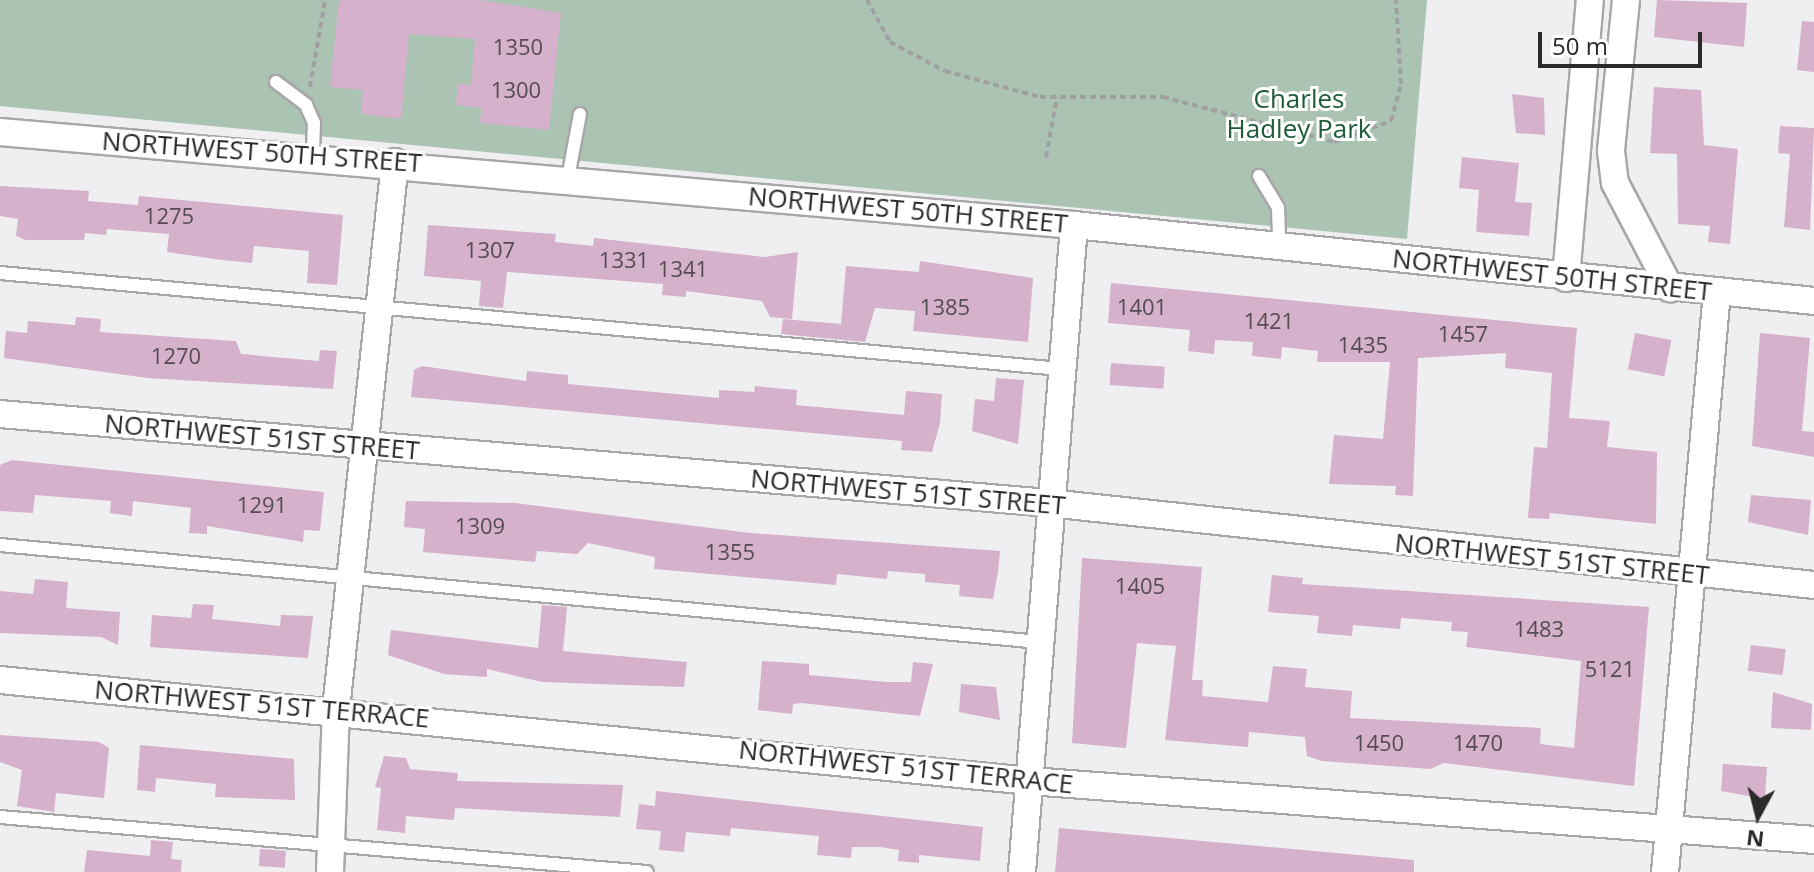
<!DOCTYPE html>
<style>
body{margin:0}
#map{position:relative;width:1814px;height:872px;overflow:hidden;background:#efeff1;font-family:"Open Sans",sans-serif}
div>[style]{position:absolute}
[style*='--x']{left:calc(var(--x)*1px);top:calc(var(--y)*1px);width:calc(var(--w)*1px);rotate:calc(var(--a)*1deg)}
.green>*{inset:0;background:#abc3b3}
.building>*{inset:0;background:#d5b1cb;transform-origin:0 0}
.path>*{height:4px;margin-top:-2px;transform-origin:0;background:repeating-linear-gradient(90deg,#a0a0a2 0 6px,transparent 0 10px)}
.roads{filter:drop-shadow(2px 0 #a7a7a9) drop-shadow(-2px 0 #a7a7a9) drop-shadow(0 2px #a7a7a9) drop-shadow(0 -2px #a7a7a9)}
.lane>*{height:12px;margin:-6px;padding:0 6px;transform-origin:6px;border-radius:6px;background:#fff}
.street>*{height:26px;margin:-13px;padding:0 13px;transform-origin:13px;border-radius:13px;background:#fff}
span{translate:-50% -50%;white-space:nowrap;text-align:center;line-height:1.15;-webkit-text-stroke:6px #fff;paint-order:stroke}
.number-label{font-size:22px;color:#554c53}
.number-label span{-webkit-text-stroke-width:0}
.park-label{font-size:26px;color:#1d5b3a}
.street-label{font-size:26px;color:#2a2a2b}
.north{position:absolute;left:1718px;top:776px;width:80px;height:80px;-webkit-text-stroke:6px #fff;paint-order:stroke;rotate:187deg;font-size:22px;font-weight:700;line-height:32px;text-align:center;color:#2a2a2b}
.north::after{content:'';display:block;margin:auto;width:28px;height:36px;background:#2a2a2b;clip-path:polygon(50% 0,100% 100%,50% 72%,0 100%)}
.scale{position:absolute;left:1538px;top:32px;width:164px;height:36px;box-sizing:border-box;border:4px solid #2a2a2b;border-top:0;padding-left:10px;font-size:24px;line-height:28px;white-space:nowrap;color:#2a2a2b;-webkit-text-stroke:6px #fff;paint-order:stroke}
</style>
<div id="map">
<div class="green">
<div style="clip-path:polygon(0 0,1427px 0,1407px 239px,0 106px)"></div>
</div>
<div class="building">
<div style="clip-path:polygon(339px 0,480px 0,561px 13px,549px 130px,480px 123px,482px 108px,456px 105px,458px 84px,471px 85px,475px 39px,409px 34px,401px 119px,361px 114px,363px 90px,330px 87px)"></div>
<div style="clip-path:polygon(1657px 0,1747px 3px,1744px 47px,1654px 37px)"></div>
<div style="clip-path:polygon(1802px 21px,1814px 22px,1814px 72px,1797px 70px)"></div>
<div style="clip-path:polygon(1654px 87px,1701px 90px,1704px 145px,1738px 149px,1730px 244px,1708px 242px,1710px 226px,1678px 224px,1677px 154px,1650px 153px)"></div>
<div style="clip-path:polygon(1512px 94px,1544px 98px,1545px 135px,1516px 133px)"></div>
<div style="clip-path:polygon(1780px 126px,1814px 128px,1810px 230px,1784px 227px,1790px 154px,1778px 153px)"></div>
<div style="clip-path:polygon(1462px 157px,1519px 163px,1515px 202px,1532px 203px,1529px 236px,1476px 232px,1479px 190px,1459px 188px)"></div>
<div style="clip-path:polygon(0 186px,89px 191px,88px 201px,138px 205px,139px 196px,343px 215px,337px 285px,307px 283px,309px 251px,254px 246px,252px 263px,222px 260px,167px 252px,169px 234px,107px 229px,106px 235px,85px 233px,84px 240px,26px 240px,16px 236px,18px 219px,0 216px)"></div>
<div style="clip-path:polygon(428px 225px,556px 234px,555px 242px,593px 246px,594px 238px,765px 257px,798px 252px,792px 319px,770px 317px,762px 301px,686px 291px,686px 297px,662px 295px,663px 284px,507px 272px,503px 308px,479px 306px,481px 281px,424px 276px)"></div>
<div style="clip-path:polygon(920px 261px,1033px 278px,1028px 342px,913px 331px,915px 311px,875px 308px,865px 342px,781px 334px,783px 319px,841px 324px,846px 266px,919px 272px)"></div>
<div style="clip-path:polygon(1111px 283px,1577px 328px,1569px 418px,1610px 421px,1607px 447px,1657px 452px,1656px 524px,1550px 513px,1549px 519px,1528px 518px,1534px 447px,1547px 448px,1552px 373px,1505px 368px,1506px 353px,1418px 358px,1413px 496px,1395px 495px,1396px 486px,1329px 484px,1334px 435px,1383px 439px,1390px 362px,1317px 362px,1318px 351px,1282px 347px,1281px 359px,1252px 356px,1253px 342px,1215px 340px,1214px 354px,1188px 351px,1190px 330px,1108px 323px)"></div>
<div style="clip-path:polygon(76px 317px,101px 319px,100px 332px,236px 341px,241px 354px,319px 361px,320px 350px,337px 351px,333px 389px,147px 378px,4px 358px,6px 331px,27px 333px,28px 321px,75px 325px)"></div>
<div style="left:1635px;top:333px;width:37px;height:37px;rotate:11deg"></div>
<div style="clip-path:polygon(1760px 333px,1810px 338px,1802px 431px,1814px 432px,1814px 457px,1752px 446px)"></div>
<div style="left:1111px;top:363px;width:54px;height:22px;rotate:4deg"></div>
<div style="clip-path:polygon(422px 366px,526px 381px,527px 371px,568px 375px,568px 384px,719px 398px,719px 390px,754px 392px,755px 386px,797px 390px,796px 405px,904px 415px,906px 391px,942px 394px,940px 423px,932px 452px,901px 450px,902px 441px,411px 397px,414px 370px)"></div>
<div style="clip-path:polygon(996px 378px,1024px 380px,1018px 444px,972px 431px,975px 399px,994px 401px)"></div>
<div style="clip-path:polygon(12px 460px,324px 492px,320px 531px,304px 530px,303px 542px,207px 526px,207px 534px,189px 533px,191px 508px,133px 501px,132px 516px,110px 513px,111px 501px,35px 495px,33px 513px,0 511px,0 465px)"></div>
<div style="clip-path:polygon(1751px 495px,1811px 500px,1808px 535px,1748px 522px)"></div>
<div style="clip-path:polygon(406px 501px,515px 503px,750px 533px,1000px 551px,998px 572px,993px 599px,959px 596px,960px 585px,925px 582px,925px 574px,888px 571px,887px 579px,837px 574px,836px 585px,654px 569px,655px 557px,588px 543px,577px 554px,537px 551px,535px 562px,423px 552px,425px 529px,404px 527px)"></div>
<div style="clip-path:polygon(1082px 558px,1202px 567px,1192px 680px,1203px 680px,1202px 696px,1268px 702px,1273px 666px,1307px 669px,1305px 687px,1352px 691px,1350px 718px,1541px 728px,1540px 744px,1574px 748px,1581px 661px,1466px 647px,1468px 632px,1451px 631px,1452px 622px,1401px 618px,1400px 629px,1353px 625px,1352px 636px,1317px 633px,1319px 616px,1268px 612px,1272px 575px,1303px 578px,1302px 584px,1649px 607px,1634px 786px,1444px 763px,1430px 769px,1322px 761px,1307px 756px,1305px 737px,1249px 732px,1248px 747px,1165px 740px,1176px 646px,1137px 643px,1126px 748px,1072px 743px)"></div>
<div style="clip-path:polygon(35px 579px,68px 582px,66px 608px,120px 612px,118px 645px,101px 637px,0 633px,0 591px,33px 594px)"></div>
<div style="clip-path:polygon(193px 604px,214px 605px,212px 619px,280px 626px,281px 615px,313px 616px,308px 658px,150px 647px,152px 615px,191px 618px)"></div>
<div style="clip-path:polygon(542px 605px,567px 607px,563px 651px,687px 662px,684px 687px,542px 682px,487px 669px,487px 677px,444px 674px,388px 655px,391px 630px,538px 648px)"></div>
<div style="left:1751px;top:645px;width:35px;height:26px;rotate:7deg"></div>
<div style="clip-path:polygon(762px 661px,809px 664px,809px 675px,887px 682px,911px 682px,913px 662px,933px 664px,920px 716px,802px 703px,793px 704px,792px 714px,758px 710px)"></div>
<div style="clip-path:polygon(961px 684px,996px 687px,1000px 720px,959px 712px)"></div>
<div style="clip-path:polygon(1773px 692px,1812px 704px,1811px 730px,1771px 728px)"></div>
<div style="clip-path:polygon(0 735px,99px 742px,109px 748px,104px 798px,56px 793px,54px 812px,17px 806px,22px 770px,0 762px)"></div>
<div style="clip-path:polygon(140px 745px,294px 759px,295px 800px,215px 797px,216px 784px,156px 778px,155px 792px,137px 790px)"></div>
<div style="clip-path:polygon(384px 756px,406px 758px,410px 769px,458px 773px,457px 781px,623px 785px,620px 817px,455px 808px,454px 820px,406px 816px,405px 833px,377px 830px,381px 788px,375px 787px)"></div>
<div style="clip-path:polygon(1723px 764px,1767px 767px,1765px 799px,1721px 791px)"></div>
<div style="clip-path:polygon(656px 791px,983px 827px,980px 861px,919px 855px,919px 863px,898px 861px,899px 850px,880px 847px,852px 847px,851px 858px,817px 855px,819px 836px,731px 828px,730px 836px,686px 832px,684px 852px,659px 850px,661px 831px,636px 829px,639px 804px,655px 806px)"></div>
<div style="clip-path:polygon(1059px 828px,1414px 860px,1414px 872px,1055px 872px)"></div>
<div style="clip-path:polygon(151px 840px,173px 842px,171px 859px,182px 860px,181px 872px,84px 872px,87px 850px,150px 856px)"></div>
<div style="left:260px;top:849px;width:26px;height:17px;rotate:4deg"></div>
</div>
<div class="path">
<div style="--x:867;--y:0;--w:48;--a:61.3"></div>
<div style="--x:890;--y:42;--w:62;--a:27.8"></div>
<div style="--x:945;--y:71;--w:98;--a:15.3"></div>
<div style="--x:1040;--y:97;--w:123;--a:0"></div>
<div style="--x:1163;--y:97;--w:177;--a:14.7"></div>
<div style="--x:1334;--y:142;--w:61;--a:-20.2"></div>
<div style="--x:1391;--y:121;--w:38;--a:-75"></div>
<div style="--x:1401;--y:84;--w:84;--a:-93.4"></div>
<div style="--x:310;--y:87;--w:88;--a:-80.2"></div>
<div style="--x:1046;--y:157;--w:61;--a:-79.6"></div>
</div>
<div class="roads">
<div class="lane">
<div style="--x:276;--y:82;--w:38;--a:37"></div>
<div style="--x:306;--y:105;--w:20;--a:66"></div>
<div style="--x:314;--y:123;--w:32;--a:92"></div>
<div style="--x:1259;--y:176;--w:37;--a:59"></div>
<div style="--x:1278;--y:208;--w:38;--a:88"></div>
<div style="--x:568;--y:178;--w:65;--a:-79.4"></div>
<div style="--x:0;--y:273;--w:1065;--a:5.17"></div>
<div style="--x:0;--y:545;--w:1044;--a:5.33"></div>
<div style="--x:0;--y:817;--w:649;--a:4.86"></div>
</div>
<div class="street">
<div style="--x:1626;--y:0;--w:152;--a:95.7"></div>
<div style="--x:1611;--y:151;--w:32;--a:83"></div>
<div style="--x:1615;--y:183;--w:119;--a:62.4"></div>
<div style="--x:0;--y:132;--w:1078;--a:4.95"></div>
<div style="--x:1074;--y:225;--w:744;--a:5.86"></div>
<div style="--x:1566;--y:278;--w:279;--a:-85.1"></div>
<div style="--x:0;--y:414;--w:1053;--a:4.85"></div>
<div style="--x:1049;--y:503;--w:769;--a:6.12"></div>
<div style="--x:0;--y:680;--w:1035;--a:5.6"></div>
<div style="--x:1030;--y:781;--w:786;--a:4.3"></div>
<div style="--x:330;--y:872;--w:163;--a:-87.9"></div>
<div style="--x:336;--y:709;--w:550;--a:-83.84"></div>
<div style="--x:1022;--y:872;--w:649;--a:-85.4"></div>
<div style="--x:1665;--y:872;--w:582;--a:-84.88"></div>
</div>
</div>
<div class="number-label">
<span style="left:518px;top:47px">1350</span>
<span style="left:516px;top:90px">1300</span>
<span style="left:169px;top:216px">1275</span>
<span style="left:490px;top:250px">1307</span>
<span style="left:624px;top:260px">1331</span>
<span style="left:683px;top:269px">1341</span>
<span style="left:945px;top:307px">1385</span>
<span style="left:1142px;top:307px">1401</span>
<span style="left:1269px;top:321px">1421</span>
<span style="left:1463px;top:334px">1457</span>
<span style="left:1363px;top:345px">1435</span>
<span style="left:176px;top:356px">1270</span>
<span style="left:262px;top:505px">1291</span>
<span style="left:480px;top:526px">1309</span>
<span style="left:730px;top:552px">1355</span>
<span style="left:1140px;top:586px">1405</span>
<span style="left:1539px;top:629px">1483</span>
<span style="left:1610px;top:669px">5121</span>
<span style="left:1379px;top:743px">1450</span>
<span style="left:1478px;top:743px">1470</span>
</div>
<div class="park-label">
<span style="left:1299px;top:114px">Charles<br>Hadley Park</span>
</div>
<div class="street-label">
<span style="left:262px;top:152px;rotate:4deg">NORTHWEST 50TH STREET</span>
<span style="left:908px;top:210px;rotate:5deg">NORTHWEST 50TH STREET</span>
<span style="left:1552px;top:275px;rotate:6deg">NORTHWEST 50TH STREET</span>
<span style="left:262px;top:437px;rotate:5deg">NORTHWEST 51ST STREET</span>
<span style="left:908px;top:492px;rotate:5deg">NORTHWEST 51ST STREET</span>
<span style="left:1552px;top:559px;rotate:6deg">NORTHWEST 51ST STREET</span>
<span style="left:262px;top:704px;rotate:5deg">NORTHWEST 51ST TERRACE</span>
<span style="left:906px;top:767px;rotate:6deg">NORTHWEST 51ST TERRACE</span>
</div>
<div class="north">N</div>
<div class="scale">50 m</div>
</div>
